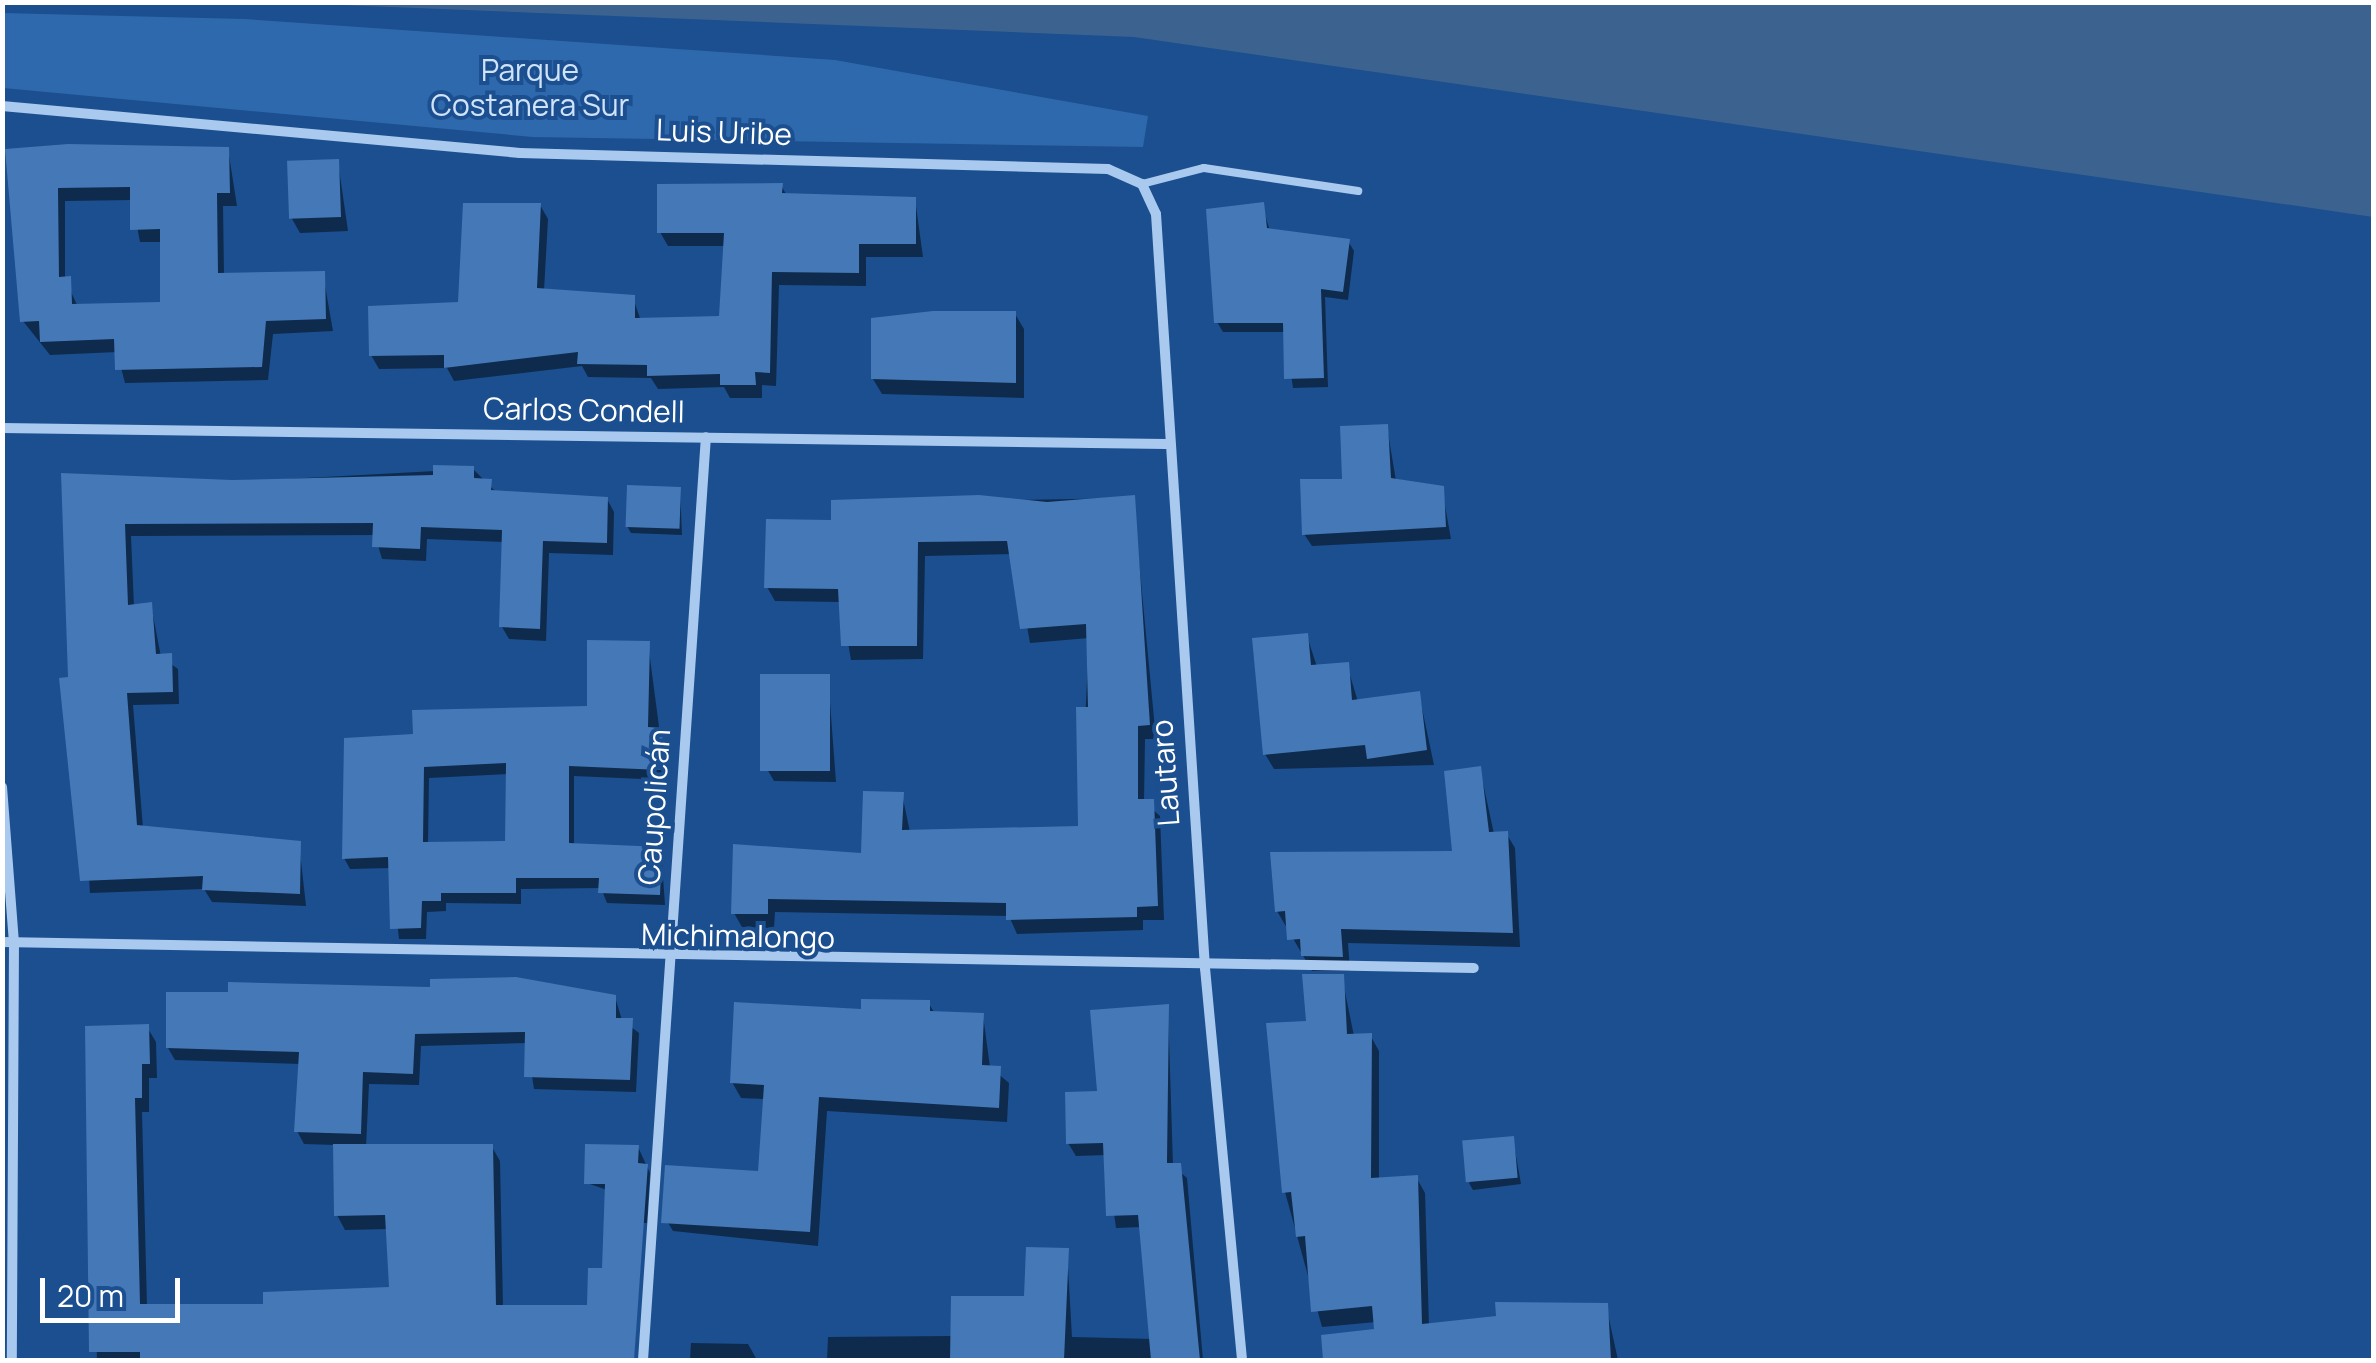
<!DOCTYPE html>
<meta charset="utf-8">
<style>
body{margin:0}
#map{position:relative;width:2376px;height:1363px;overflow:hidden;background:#1b4f8f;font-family:Manrope,sans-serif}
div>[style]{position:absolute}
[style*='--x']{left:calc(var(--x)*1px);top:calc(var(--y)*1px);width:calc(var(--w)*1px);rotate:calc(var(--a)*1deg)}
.green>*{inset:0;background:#2e69ad}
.water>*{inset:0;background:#3c6290}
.shadow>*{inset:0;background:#0007}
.building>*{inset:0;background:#4478b7;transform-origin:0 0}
.service>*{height:8px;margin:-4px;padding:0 4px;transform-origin:4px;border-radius:4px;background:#a9c9ee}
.minor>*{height:10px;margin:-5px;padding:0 5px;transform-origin:5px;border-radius:5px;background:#a9c9ee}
span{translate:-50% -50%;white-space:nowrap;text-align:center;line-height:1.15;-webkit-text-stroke:8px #1b4f8f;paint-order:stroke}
.park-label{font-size:30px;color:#cfe3fa}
.street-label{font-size:30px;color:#fff}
.frame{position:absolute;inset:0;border:5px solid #fff;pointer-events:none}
.scale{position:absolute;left:40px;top:1278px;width:140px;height:45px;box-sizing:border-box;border:5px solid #fff;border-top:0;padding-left:12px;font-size:30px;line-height:35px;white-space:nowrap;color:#fff;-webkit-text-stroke:8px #1b4f8f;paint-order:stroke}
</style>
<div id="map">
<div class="green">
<div style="clip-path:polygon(2px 13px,244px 19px,835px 60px,1148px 116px,1143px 147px,533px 137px,3px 88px)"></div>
</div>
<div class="water">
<div style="clip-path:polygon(291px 3px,2373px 3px,2373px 217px,1134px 37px)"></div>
</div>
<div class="shadow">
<div style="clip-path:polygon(evenodd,228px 149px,237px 206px,223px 206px,224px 275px,323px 274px,333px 331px,273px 334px,268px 380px,125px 383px,117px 352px,50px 355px,23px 321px,8px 152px,228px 149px,132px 200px,140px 242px,162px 242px,162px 304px,78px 307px,65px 279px,65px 201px,132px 200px)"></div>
<div style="clip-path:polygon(338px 162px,348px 231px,300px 233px,291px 217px)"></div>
<div style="clip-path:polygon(781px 185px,787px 196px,915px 199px,923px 257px,866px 257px,866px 286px,779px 285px,776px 386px,762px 385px,762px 398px,730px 398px,724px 387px,658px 389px,651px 378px,588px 377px,582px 366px,454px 381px,447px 368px,379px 369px,371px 355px,460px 305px,540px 205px,548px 219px,544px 291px,633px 298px,641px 321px,722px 318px,726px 246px,668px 246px,660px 232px)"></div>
<div style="clip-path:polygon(1262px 205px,1270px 231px,1348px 241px,1354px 251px,1348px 300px,1325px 297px,1328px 387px,1293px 388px,1285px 332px,1223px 332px,1217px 322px)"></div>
<div style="clip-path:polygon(1015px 314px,1024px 329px,1024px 398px,882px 394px,873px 379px)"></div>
<div style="clip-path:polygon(1387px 427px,1396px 481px,1442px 489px,1451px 539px,1312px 546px,1304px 534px)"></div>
<div style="clip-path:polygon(473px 469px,497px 493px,607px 499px,614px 512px,613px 555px,549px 553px,546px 641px,509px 639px,502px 627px,504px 542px,427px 539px,426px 561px,382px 559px,375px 535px,131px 536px,134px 607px,151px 605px,161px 657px,178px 669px,179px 704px,133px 705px,143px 828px,299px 843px,306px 906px,212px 902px,204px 889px,90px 893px,63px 475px,232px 482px)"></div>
<div style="clip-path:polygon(680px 489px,682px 535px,631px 533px,627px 526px)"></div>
<div style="clip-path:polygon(1133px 498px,1156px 739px,1145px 739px,1144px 802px,1160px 816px,1164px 920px,1143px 920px,1143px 930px,1017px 934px,1009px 916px,775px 912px,774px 928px,742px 927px,734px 913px,864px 856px,902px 794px,910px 832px,1080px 828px,1089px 638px,1030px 643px,1014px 554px,925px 556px,923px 659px,851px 660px,841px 602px,775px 601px,767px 587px,833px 523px,833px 503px)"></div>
<div style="clip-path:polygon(1307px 636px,1317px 667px,1347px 665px,1358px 702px,1419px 694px,1434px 765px,1274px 769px,1265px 754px)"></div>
<div style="clip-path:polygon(evenodd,648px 643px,666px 780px,574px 776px,574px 846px,661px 849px,665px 905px,607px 903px,601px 888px,521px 889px,521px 904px,446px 903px,446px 911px,427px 912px,426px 939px,399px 939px,391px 868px,350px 869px,344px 858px,416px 736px,589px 708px,648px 643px,508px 774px,507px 844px,428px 844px,429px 778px,508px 774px)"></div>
<div style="clip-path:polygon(828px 676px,836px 782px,774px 781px,767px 769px)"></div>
<div style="clip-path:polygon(1480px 769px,1494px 834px,1506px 833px,1515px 848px,1520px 947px,1348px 943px,1350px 971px,1312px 971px,1277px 911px,1455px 853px)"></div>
<div style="clip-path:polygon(1342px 977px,1354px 1036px,1370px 1035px,1379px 1051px,1379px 1180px,1416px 1177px,1425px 1193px,1429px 1326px,1606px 1305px,1618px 1360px,1379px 1360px,1376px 1322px,1322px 1327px,1285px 1192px,1309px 1023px)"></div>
<div style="clip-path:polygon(615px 997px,622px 1020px,639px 1033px,636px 1092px,534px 1089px,527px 1043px,421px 1046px,419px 1085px,369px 1084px,366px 1147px,492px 1147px,500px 1161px,503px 1308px,624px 1322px,623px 1360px,97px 1360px,88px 1028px,147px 1027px,156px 1042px,157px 1078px,149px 1078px,149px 1112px,142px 1112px,147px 1306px,266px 1307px,391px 1289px,388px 1229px,345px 1230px,337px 1215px,336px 1145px,304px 1144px,297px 1131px,301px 1064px,175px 1060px,168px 1048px)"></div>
<div style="clip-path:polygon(928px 1002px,935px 1014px,983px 1015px,990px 1067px,1009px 1083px,1007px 1122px,827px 1111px,818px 1246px,673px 1231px,664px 1216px,760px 1173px,766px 1099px,741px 1098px,732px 1082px,863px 1012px)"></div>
<div style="clip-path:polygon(1168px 1006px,1173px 1166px,1187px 1178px,1203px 1360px,827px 1360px,828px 1337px,953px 1336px,1027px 1299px,1067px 1250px,1072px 1337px,1152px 1339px,1142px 1227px,1116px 1228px,1106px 1155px,1076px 1156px,1068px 1143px)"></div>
<div style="clip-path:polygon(1513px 1139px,1521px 1184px,1473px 1190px,1469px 1183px)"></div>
<div style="clip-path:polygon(638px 1147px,650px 1173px,647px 1223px,610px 1222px,607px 1190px,587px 1183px)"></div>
<div style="clip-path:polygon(691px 1343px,748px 1344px,757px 1360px,690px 1360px)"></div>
</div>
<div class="building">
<div style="clip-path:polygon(evenodd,68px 144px,229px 147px,230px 193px,217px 193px,218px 273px,325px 271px,326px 319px,266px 321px,262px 367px,115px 370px,114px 339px,40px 342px,39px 321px,20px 322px,5px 149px,68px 144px,130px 187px,130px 230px,160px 229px,160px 302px,72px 304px,71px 276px,59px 277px,58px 188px,130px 187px)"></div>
<div style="left:339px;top:159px;width:58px;height:52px;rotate:88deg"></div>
<div style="clip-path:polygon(783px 183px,782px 193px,916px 197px,916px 244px,859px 244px,859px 273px,772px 272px,770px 373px,755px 372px,756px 385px,720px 385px,720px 374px,647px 376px,647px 365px,577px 364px,578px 352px,444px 368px,444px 355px,369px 356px,368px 306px,458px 302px,463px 203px,541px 203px,537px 288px,635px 295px,635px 318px,719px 316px,724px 233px,657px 233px,657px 184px)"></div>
<div style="clip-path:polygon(1264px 202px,1267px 228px,1350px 239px,1343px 292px,1321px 289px,1324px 378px,1284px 379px,1283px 323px,1214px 323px,1206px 209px)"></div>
<div style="clip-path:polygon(933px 311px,1016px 311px,1016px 383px,871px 379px,871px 318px)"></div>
<div style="clip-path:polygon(1388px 424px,1391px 478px,1444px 486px,1446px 527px,1302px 535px,1300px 479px,1342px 479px,1340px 426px)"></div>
<div style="clip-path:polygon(433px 465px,474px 466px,474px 478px,492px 479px,491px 490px,608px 497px,607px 543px,543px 541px,540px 629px,499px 627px,502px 530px,421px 527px,420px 549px,372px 547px,373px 523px,125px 524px,128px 605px,152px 602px,156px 654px,172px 653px,173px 692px,127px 693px,137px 825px,301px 841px,300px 894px,202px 890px,203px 876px,80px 881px,59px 678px,68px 677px,61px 473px,232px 480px,433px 475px)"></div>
<div style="left:627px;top:485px;width:54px;height:42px;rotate:2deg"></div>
<div style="clip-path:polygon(979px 495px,1047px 502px,1135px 495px,1150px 725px,1138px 726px,1138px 799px,1154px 799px,1158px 906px,1137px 907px,1137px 917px,1006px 920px,1006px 903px,768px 899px,768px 914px,731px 914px,733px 844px,861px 853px,863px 791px,904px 792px,902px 830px,1078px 826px,1076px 707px,1088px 707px,1086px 624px,1020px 629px,1007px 541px,918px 542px,917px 646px,841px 646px,838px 589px,764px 588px,766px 519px,831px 520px,831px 500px)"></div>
<div style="clip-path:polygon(1308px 633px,1311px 665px,1349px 662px,1352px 700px,1420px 691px,1427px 750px,1367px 759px,1365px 745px,1263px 755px,1252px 638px)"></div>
<div style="clip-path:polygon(evenodd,587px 640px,650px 641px,648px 727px,663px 728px,661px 770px,569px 766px,569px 843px,662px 847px,660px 895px,598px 893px,599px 878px,516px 878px,516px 893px,441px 893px,441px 901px,422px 901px,421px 928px,390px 929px,388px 857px,342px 859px,344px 738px,413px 734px,412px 710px,587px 706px,587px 640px,506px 763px,505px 841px,423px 842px,424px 767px,506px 763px)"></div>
<div style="left:830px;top:674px;width:97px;height:70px;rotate:90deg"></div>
<div style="clip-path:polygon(1481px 766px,1489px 832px,1508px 831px,1513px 933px,1341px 929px,1343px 957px,1301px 956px,1300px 939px,1287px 940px,1285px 911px,1275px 912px,1270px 852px,1452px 851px,1444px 771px)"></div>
<div style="clip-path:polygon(1302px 974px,1344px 974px,1347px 1034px,1372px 1033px,1371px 1178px,1418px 1175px,1422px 1324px,1496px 1316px,1495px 1302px,1608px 1303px,1611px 1360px,1323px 1360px,1321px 1335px,1374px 1329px,1372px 1306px,1311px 1312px,1305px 1236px,1296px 1237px,1291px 1192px,1282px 1193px,1266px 1023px,1306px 1021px)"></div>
<div style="clip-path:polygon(516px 977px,616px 995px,616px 1018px,633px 1018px,630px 1080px,524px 1077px,525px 1032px,415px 1034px,413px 1074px,363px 1072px,361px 1134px,294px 1132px,299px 1052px,166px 1048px,166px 992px,228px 992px,228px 982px,430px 987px,430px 979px)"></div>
<div style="clip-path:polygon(861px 999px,930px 1000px,930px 1011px,984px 1013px,982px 1065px,1001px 1066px,999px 1108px,819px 1097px,810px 1232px,661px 1223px,665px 1165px,758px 1171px,764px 1085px,730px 1083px,734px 1002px,861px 1009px)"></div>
<div style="clip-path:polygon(1169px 1004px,1167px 1163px,1181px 1163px,1200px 1360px,1151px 1360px,1138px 1215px,1106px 1216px,1103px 1143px,1066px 1144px,1065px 1092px,1097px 1091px,1090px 1010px)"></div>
<div style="clip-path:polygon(149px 1024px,150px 1064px,142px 1064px,142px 1098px,135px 1098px,140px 1304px,263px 1304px,263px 1292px,389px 1287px,385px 1215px,334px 1216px,333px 1144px,493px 1144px,496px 1305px,587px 1305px,588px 1268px,602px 1268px,605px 1184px,584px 1184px,585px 1144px,639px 1145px,638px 1163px,648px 1164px,634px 1360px,140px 1360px,140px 1352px,89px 1352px,85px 1026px)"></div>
<div style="left:1514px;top:1136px;width:42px;height:52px;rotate:85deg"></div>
<div style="clip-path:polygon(1026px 1247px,1069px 1248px,1064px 1360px,950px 1360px,951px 1296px,1024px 1296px)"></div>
</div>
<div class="service">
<div style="--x:1142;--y:184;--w:64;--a:-14.5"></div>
<div style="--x:1204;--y:168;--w:156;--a:8.5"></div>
</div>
<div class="minor">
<div style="--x:2;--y:106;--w:520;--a:5.18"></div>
<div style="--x:520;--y:153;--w:588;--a:1.56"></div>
<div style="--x:1108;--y:169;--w:37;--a:24"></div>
<div style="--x:1142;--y:184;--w:33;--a:65"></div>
<div style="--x:1156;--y:214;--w:756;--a:86.28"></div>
<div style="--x:1205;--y:968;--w:394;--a:84.6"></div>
<div style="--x:2;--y:428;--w:1164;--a:0.79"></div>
<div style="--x:2;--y:787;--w:155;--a:85.6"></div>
<div style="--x:14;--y:942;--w:418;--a:90.3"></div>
<div style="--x:2;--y:942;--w:1472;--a:1.01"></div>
<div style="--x:643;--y:1360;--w:925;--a:-86.1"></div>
</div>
<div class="park-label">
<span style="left:530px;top:87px">Parque<br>Costanera Sur</span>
</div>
<div class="street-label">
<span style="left:724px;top:132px;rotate:2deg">Luis Uribe</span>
<span style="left:584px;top:410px;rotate:1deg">Carlos Condell</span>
<span style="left:1165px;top:773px;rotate:-94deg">Lautaro</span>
<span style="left:654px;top:807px;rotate:-86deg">Caupolicán</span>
<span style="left:738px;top:936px;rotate:1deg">Michimalongo</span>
</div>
<div class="frame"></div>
<div class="scale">20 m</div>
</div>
